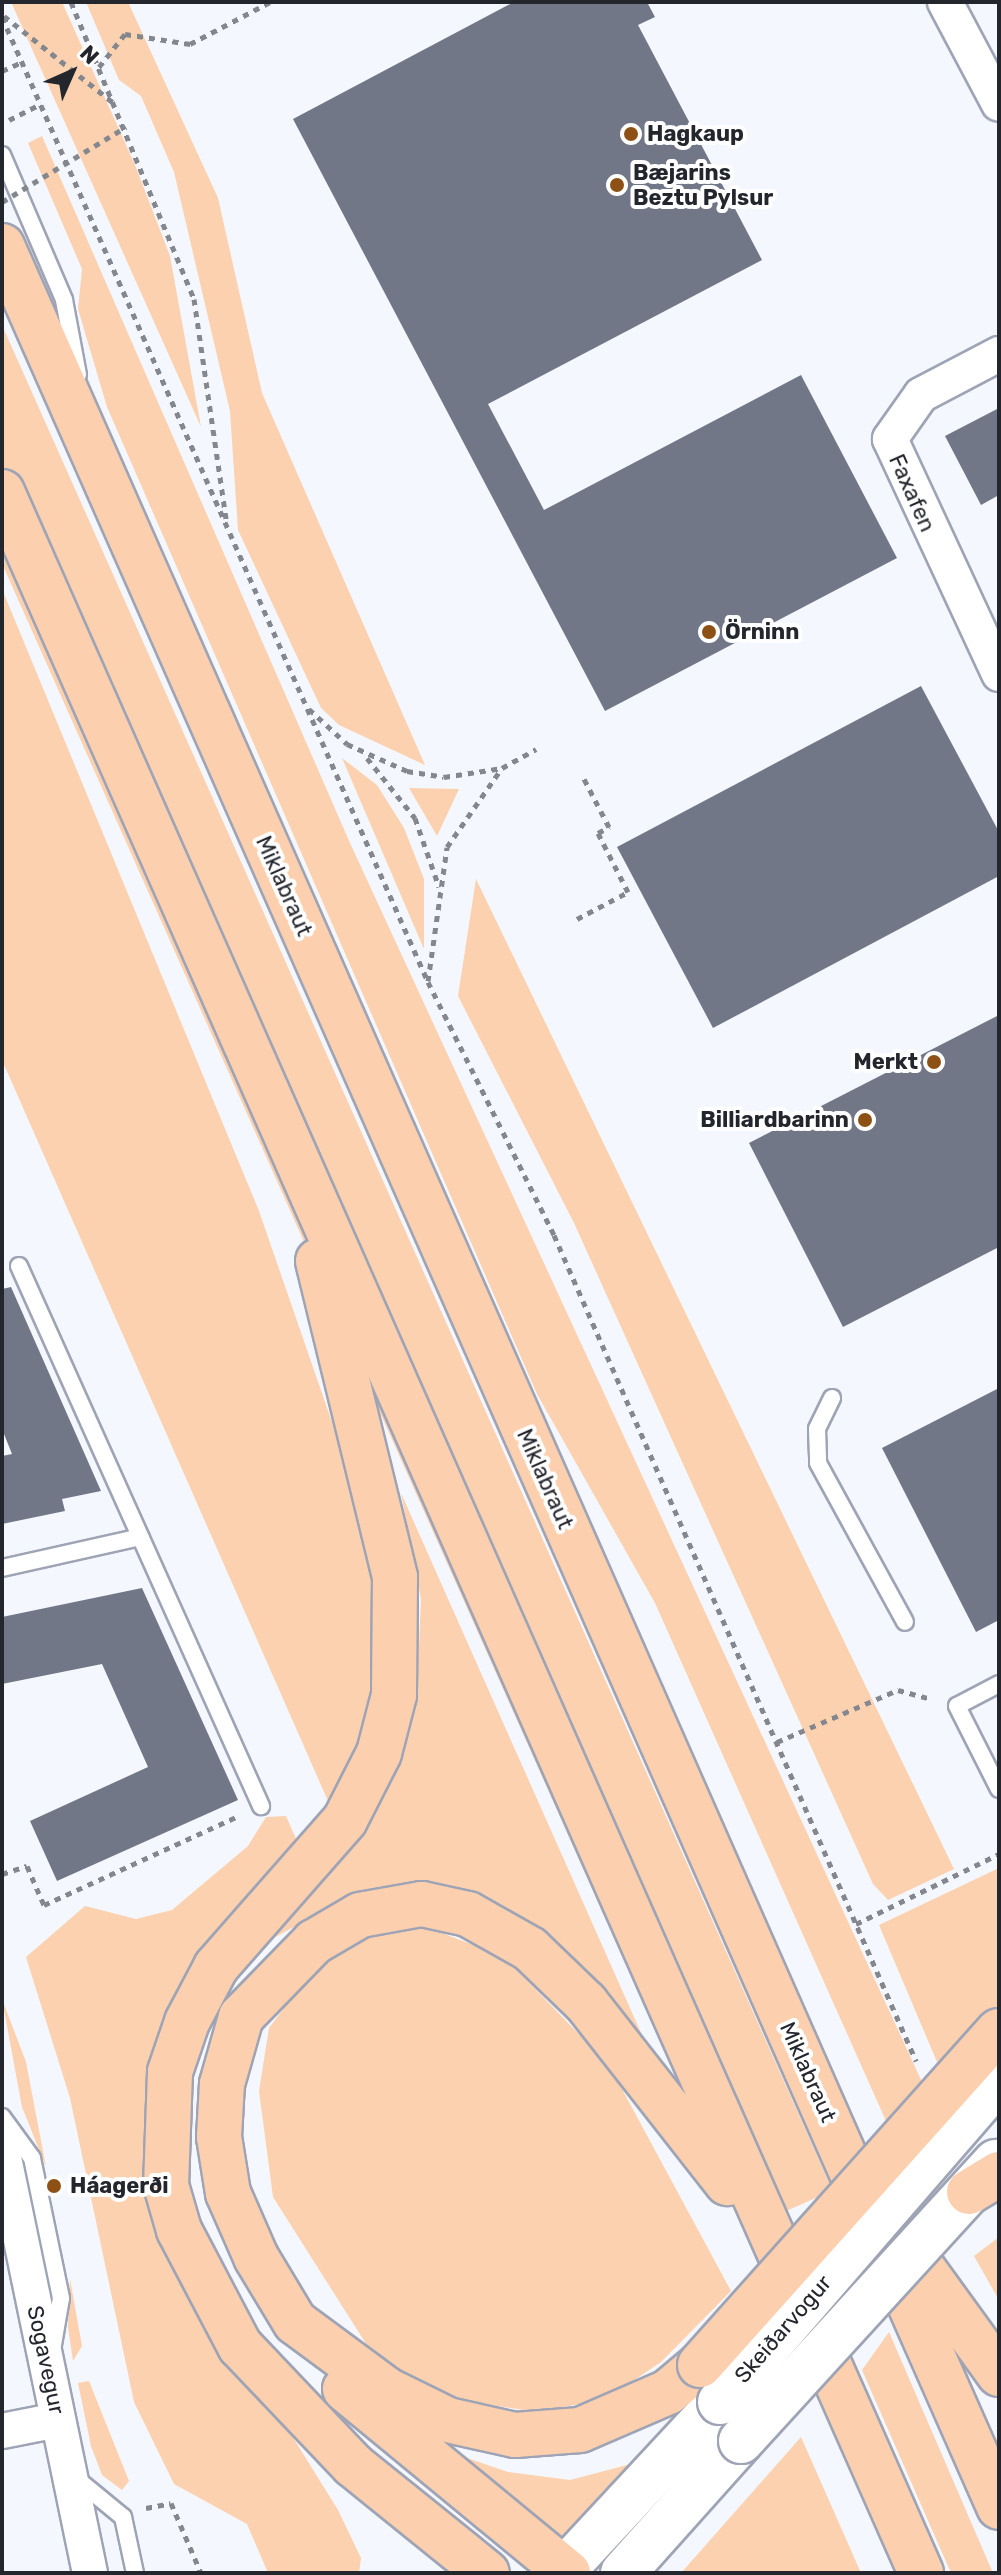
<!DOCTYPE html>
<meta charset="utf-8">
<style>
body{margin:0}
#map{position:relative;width:1001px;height:2575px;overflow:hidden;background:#f4f7fe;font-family:Rubik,sans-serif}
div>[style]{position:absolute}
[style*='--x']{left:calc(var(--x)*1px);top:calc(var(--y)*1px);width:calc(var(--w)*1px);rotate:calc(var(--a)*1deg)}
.green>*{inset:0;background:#fcd1af;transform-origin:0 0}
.building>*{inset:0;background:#727787}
.path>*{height:5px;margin-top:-2.5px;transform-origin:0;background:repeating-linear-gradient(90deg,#84878e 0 6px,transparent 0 12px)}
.roads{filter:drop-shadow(2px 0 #9ea4b5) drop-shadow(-2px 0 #9ea4b5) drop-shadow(0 2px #9ea4b5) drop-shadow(0 -2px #9ea4b5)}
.service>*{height:16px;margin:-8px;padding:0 8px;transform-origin:8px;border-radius:8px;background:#fff}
.minor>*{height:34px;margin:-17px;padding:0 17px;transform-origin:17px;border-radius:17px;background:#fff}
.secondary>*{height:44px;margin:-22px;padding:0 22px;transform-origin:22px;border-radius:22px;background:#fff}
.trunk>*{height:44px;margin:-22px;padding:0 22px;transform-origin:22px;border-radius:22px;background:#fcd0ae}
.path-bridge>*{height:5px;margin-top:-2.5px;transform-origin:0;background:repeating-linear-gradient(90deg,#84878e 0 6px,transparent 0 12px)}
.bridges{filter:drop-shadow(2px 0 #9ea4b5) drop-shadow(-2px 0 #9ea4b5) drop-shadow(0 2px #9ea4b5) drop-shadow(0 -2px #9ea4b5)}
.secondary-bridge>*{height:44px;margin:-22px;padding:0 22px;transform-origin:22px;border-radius:22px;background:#fff}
.trunk-bridge>*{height:44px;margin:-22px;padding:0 22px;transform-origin:22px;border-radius:22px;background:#fcd0ae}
.dots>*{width:22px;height:22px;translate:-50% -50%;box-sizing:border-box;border:4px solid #fff;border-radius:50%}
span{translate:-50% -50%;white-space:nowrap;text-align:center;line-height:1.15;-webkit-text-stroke:8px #fff;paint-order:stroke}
.poi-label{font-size:22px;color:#24262d;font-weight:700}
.left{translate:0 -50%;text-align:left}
.right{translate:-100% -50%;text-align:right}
.street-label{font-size:22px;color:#24262d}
.frame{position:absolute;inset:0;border:4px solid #24262d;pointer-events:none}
.north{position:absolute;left:32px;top:32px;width:80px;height:80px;-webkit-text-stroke:6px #fff;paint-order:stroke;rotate:45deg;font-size:22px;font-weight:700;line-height:32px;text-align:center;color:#24262d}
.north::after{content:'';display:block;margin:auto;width:28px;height:36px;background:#24262d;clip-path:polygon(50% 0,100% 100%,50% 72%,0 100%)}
</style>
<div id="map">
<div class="green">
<div style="clip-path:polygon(11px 2px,62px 2px,135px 165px,170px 256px,201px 427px)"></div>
<div style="clip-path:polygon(86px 2px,128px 2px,218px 198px,262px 393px,425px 765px,339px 725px,321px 708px,238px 530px,230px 411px,174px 172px,141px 96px,119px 80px)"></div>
<div style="clip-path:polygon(42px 136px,350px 843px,923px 2084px,886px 2121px,655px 1603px,537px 1394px,107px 407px,78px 309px,82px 269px,28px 143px)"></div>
<div style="left:2px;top:325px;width:2042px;height:97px;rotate:66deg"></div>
<div style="clip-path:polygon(2px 589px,259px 1211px,362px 1509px,386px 1613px,378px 1701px,351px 1769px,328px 1801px,2px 1060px)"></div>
<div style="clip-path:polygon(342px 758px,377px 785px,404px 828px,424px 879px,424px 949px)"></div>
<div style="clip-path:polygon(409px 788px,459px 789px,437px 836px)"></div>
<div style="clip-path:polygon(476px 879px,954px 1869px,888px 1900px,873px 1884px,574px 1223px,458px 996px)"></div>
<div style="clip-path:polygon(401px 1493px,650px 2053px,525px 1923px,338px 1903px,270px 1940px,263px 1930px,382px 1787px,417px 1695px,421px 1599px)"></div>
<div style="clip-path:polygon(286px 1816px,297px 1841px,286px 1871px,150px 2126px,284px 2423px,338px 2510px,361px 2558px,359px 2573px,268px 2573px,247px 2524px,174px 2484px,134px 2402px,70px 2098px,26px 1957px,85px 1906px,136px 1919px,172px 1910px,248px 1846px,266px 1817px)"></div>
<div style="clip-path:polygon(999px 1868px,999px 2005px,940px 2069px,879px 1925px)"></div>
<div style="clip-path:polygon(424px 1926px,504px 1957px,609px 2065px,731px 2291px,661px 2362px,606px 2399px,537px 2412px,471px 2402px,382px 2369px,273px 2197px,259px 2091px,269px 2028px,307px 1977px,359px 1940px)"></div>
<div style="clip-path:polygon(2px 1999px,26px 2062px,46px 2167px,22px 2107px)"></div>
<div style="clip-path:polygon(999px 2237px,999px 2300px,974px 2256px)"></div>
<div style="clip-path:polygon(70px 2279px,82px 2346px,73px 2361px,68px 2327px)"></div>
<div style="clip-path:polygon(889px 2332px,993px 2573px,951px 2573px,862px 2370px)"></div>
<div style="clip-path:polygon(89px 2381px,129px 2481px,122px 2490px,102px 2475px,91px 2446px,78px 2383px)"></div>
<div style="clip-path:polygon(801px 2437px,861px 2573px,681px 2573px)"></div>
<div style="clip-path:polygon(672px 2438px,561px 2558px,432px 2446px,508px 2472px,570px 2480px,627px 2465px)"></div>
</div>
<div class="building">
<div style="clip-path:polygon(514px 2px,647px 2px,655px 17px,638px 25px,762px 260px,488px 404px,544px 510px,801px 375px,897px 558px,605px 711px,293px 119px)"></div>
<div style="clip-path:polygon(999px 408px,999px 495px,981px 505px,945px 436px)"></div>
<div style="clip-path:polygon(921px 686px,999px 832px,999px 876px,713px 1028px,617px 847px)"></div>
<div style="clip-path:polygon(999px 1015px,999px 1247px,843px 1327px,749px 1143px)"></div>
<div style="clip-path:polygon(11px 1287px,101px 1491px,62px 1499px,65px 1511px,2px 1524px,2px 1456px,12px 1454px,2px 1429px,2px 1289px)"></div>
<div style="clip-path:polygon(999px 1388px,999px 1620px,976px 1632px,882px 1448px)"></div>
<div style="clip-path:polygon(142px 1588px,238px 1800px,57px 1881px,30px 1821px,148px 1767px,102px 1664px,2px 1684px,2px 1617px)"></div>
</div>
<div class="path">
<div style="--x:71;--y:2;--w:321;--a:67.5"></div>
<div style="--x:194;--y:299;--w:222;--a:81.7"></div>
<div style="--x:4;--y:16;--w:142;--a:38.4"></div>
<div style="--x:2;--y:17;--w:1055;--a:66.18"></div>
<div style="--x:428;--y:982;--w:283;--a:63.5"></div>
<div style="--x:554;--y:1235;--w:902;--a:66.33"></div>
<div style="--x:99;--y:67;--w:42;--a:-51.8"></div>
<div style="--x:125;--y:34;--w:66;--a:8.7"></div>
<div style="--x:190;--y:44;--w:90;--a:-27.7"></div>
<div style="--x:2;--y:71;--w:22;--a:-24"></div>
<div style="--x:9;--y:120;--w:36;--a:-27"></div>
<div style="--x:309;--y:709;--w:52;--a:42.6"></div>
<div style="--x:347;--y:744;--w:66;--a:24.2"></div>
<div style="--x:407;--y:771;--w:37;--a:9"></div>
<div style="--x:444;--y:777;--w:59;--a:-8.8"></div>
<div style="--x:367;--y:758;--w:77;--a:51.3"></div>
<div style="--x:415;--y:818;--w:73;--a:70.8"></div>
<div style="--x:577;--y:919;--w:58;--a:-27.9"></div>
<div style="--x:628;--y:892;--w:66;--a:-117"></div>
<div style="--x:598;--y:833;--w:13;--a:-29"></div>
<div style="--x:609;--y:827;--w:59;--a:-117.4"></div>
<div style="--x:428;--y:981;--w:135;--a:-81.9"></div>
<div style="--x:447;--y:847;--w:96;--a:-55.2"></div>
<div style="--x:502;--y:768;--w:39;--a:-29"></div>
<div style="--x:777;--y:1742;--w:132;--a:-23.3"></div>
<div style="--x:898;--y:1690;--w:35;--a:15"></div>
<div style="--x:2;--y:1874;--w:26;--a:-18"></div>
<div style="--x:27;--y:1866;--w:43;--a:66.4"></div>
<div style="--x:44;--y:1905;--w:213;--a:-24.6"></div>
<div style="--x:856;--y:1924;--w:159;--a:-26.1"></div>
<div style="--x:146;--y:2508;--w:25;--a:-11"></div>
<div style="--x:171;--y:2503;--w:76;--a:66.8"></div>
</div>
<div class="roads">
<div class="service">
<div style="--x:2;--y:155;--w:158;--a:66.8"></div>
<div style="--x:64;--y:300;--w:76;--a:79.4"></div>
<div style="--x:19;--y:1266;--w:592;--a:65.86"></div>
<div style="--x:832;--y:1398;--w:34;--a:116"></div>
<div style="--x:817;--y:1429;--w:34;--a:88"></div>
<div style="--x:818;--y:1463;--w:181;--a:61.3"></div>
<div style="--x:2;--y:1568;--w:142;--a:-12.6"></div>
<div style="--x:999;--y:1684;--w:47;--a:152.4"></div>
<div style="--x:957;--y:1706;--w:93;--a:63.2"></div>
<div style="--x:2;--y:2117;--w:51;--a:53.8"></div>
<div style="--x:32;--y:2158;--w:143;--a:78.3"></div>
<div style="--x:61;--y:2298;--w:48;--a:99.7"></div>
<div style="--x:73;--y:2476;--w:65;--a:39.4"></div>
<div style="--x:123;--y:2517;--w:57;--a:77.9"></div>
</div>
<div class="minor">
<div style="--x:945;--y:2;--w:115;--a:62.1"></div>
<div style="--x:999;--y:354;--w:88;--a:152.3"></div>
<div style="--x:921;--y:395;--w:54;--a:125.2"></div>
<div style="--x:890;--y:439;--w:259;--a:65.1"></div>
<div style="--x:2;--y:2148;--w:434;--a:78.3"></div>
<div style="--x:2;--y:2431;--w:57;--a:-11.1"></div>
</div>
<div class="secondary">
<div style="--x:561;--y:2573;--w:233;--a:-47.1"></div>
<div style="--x:623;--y:2573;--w:177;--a:-48.2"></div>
</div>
<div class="trunk">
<div style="--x:2;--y:246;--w:2471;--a:66.2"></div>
<div style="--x:2;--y:492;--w:2275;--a:66.17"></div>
<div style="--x:318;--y:1261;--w:325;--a:76.3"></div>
<div style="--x:395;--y:1577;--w:118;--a:90.5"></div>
<div style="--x:394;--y:1695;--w:60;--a:104.5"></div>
<div style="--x:379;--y:1753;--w:75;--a:116.9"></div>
<div style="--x:345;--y:1820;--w:196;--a:131.3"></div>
<div style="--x:216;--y:1967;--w:62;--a:117.8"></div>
<div style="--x:187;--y:2022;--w:53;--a:108.8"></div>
<div style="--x:170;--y:2072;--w:113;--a:92"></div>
<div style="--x:166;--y:2185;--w:47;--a:73.9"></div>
<div style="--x:179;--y:2230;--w:131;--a:62.3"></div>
<div style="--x:240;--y:2346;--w:164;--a:46.5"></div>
<div style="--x:353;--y:2465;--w:172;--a:38.9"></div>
<div style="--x:913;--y:2255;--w:147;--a:54.1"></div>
<div style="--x:700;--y:2365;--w:42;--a:139.8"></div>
<div style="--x:668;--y:2392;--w:96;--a:156.6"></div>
<div style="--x:580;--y:2430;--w:65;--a:175.6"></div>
<div style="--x:515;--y:2435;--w:69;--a:-167.4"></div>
<div style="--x:448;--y:2420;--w:68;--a:-153.8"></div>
<div style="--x:387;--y:2390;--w:114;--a:-143.5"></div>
<div style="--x:295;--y:2322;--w:76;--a:-121"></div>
<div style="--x:256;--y:2257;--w:70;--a:-113.6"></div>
<div style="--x:228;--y:2193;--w:57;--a:-99.1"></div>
<div style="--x:219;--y:2137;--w:53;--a:-86.8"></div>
<div style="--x:222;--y:2084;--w:70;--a:-74.2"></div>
<div style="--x:241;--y:2017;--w:105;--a:-45.8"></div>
<div style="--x:314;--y:1942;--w:53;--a:-30.4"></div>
<div style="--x:360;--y:1915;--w:63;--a:-10.1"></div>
<div style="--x:422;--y:1904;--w:47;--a:12.3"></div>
<div style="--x:468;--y:1914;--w:71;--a:29.4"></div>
<div style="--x:530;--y:1949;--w:78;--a:44"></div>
<div style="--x:586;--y:2003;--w:229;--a:51.9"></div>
<div style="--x:345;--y:2389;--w:289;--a:39.5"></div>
</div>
</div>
<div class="path-bridge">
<div style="--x:2;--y:202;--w:145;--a:-31.2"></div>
</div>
<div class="bridges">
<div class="secondary-bridge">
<div style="--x:720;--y:2402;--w:426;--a:-49.1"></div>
<div style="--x:741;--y:2441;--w:378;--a:-47.6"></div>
</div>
<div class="trunk-bridge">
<div style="--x:969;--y:2192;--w:35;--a:-31"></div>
<div style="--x:700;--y:2365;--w:448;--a:-48.2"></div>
</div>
</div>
<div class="dots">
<div style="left:631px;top:134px;background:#8e5115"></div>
<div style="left:617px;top:185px;background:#8e5115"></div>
<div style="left:709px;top:632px;background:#8e5115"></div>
<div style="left:934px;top:1062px;background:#8e5115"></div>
<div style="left:865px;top:1120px;background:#8e5115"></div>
<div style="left:54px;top:2186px;background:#8e5115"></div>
</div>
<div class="poi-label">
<span class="left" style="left:647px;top:134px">Hagkaup</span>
<span class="left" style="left:633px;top:185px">Bæjarins<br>Beztu Pylsur</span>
<span class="left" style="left:725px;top:632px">Örninn</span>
<span class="right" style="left:918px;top:1062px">Merkt</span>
<span class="right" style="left:849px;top:1120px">Billiardbarinn</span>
<span class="left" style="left:70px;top:2186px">Háagerði</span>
</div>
<div class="street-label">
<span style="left:912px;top:493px;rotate:66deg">Faxafen</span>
<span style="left:284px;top:886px;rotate:66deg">Miklabraut</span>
<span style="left:545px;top:1479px;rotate:66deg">Miklabraut</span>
<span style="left:808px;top:2072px;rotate:66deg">Miklabraut</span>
<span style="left:783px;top:2329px;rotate:-49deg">Skeiðarvogur</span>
<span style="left:46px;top:2360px;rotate:78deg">Sogavegur</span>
</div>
<div class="frame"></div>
<div class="north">N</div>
</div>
